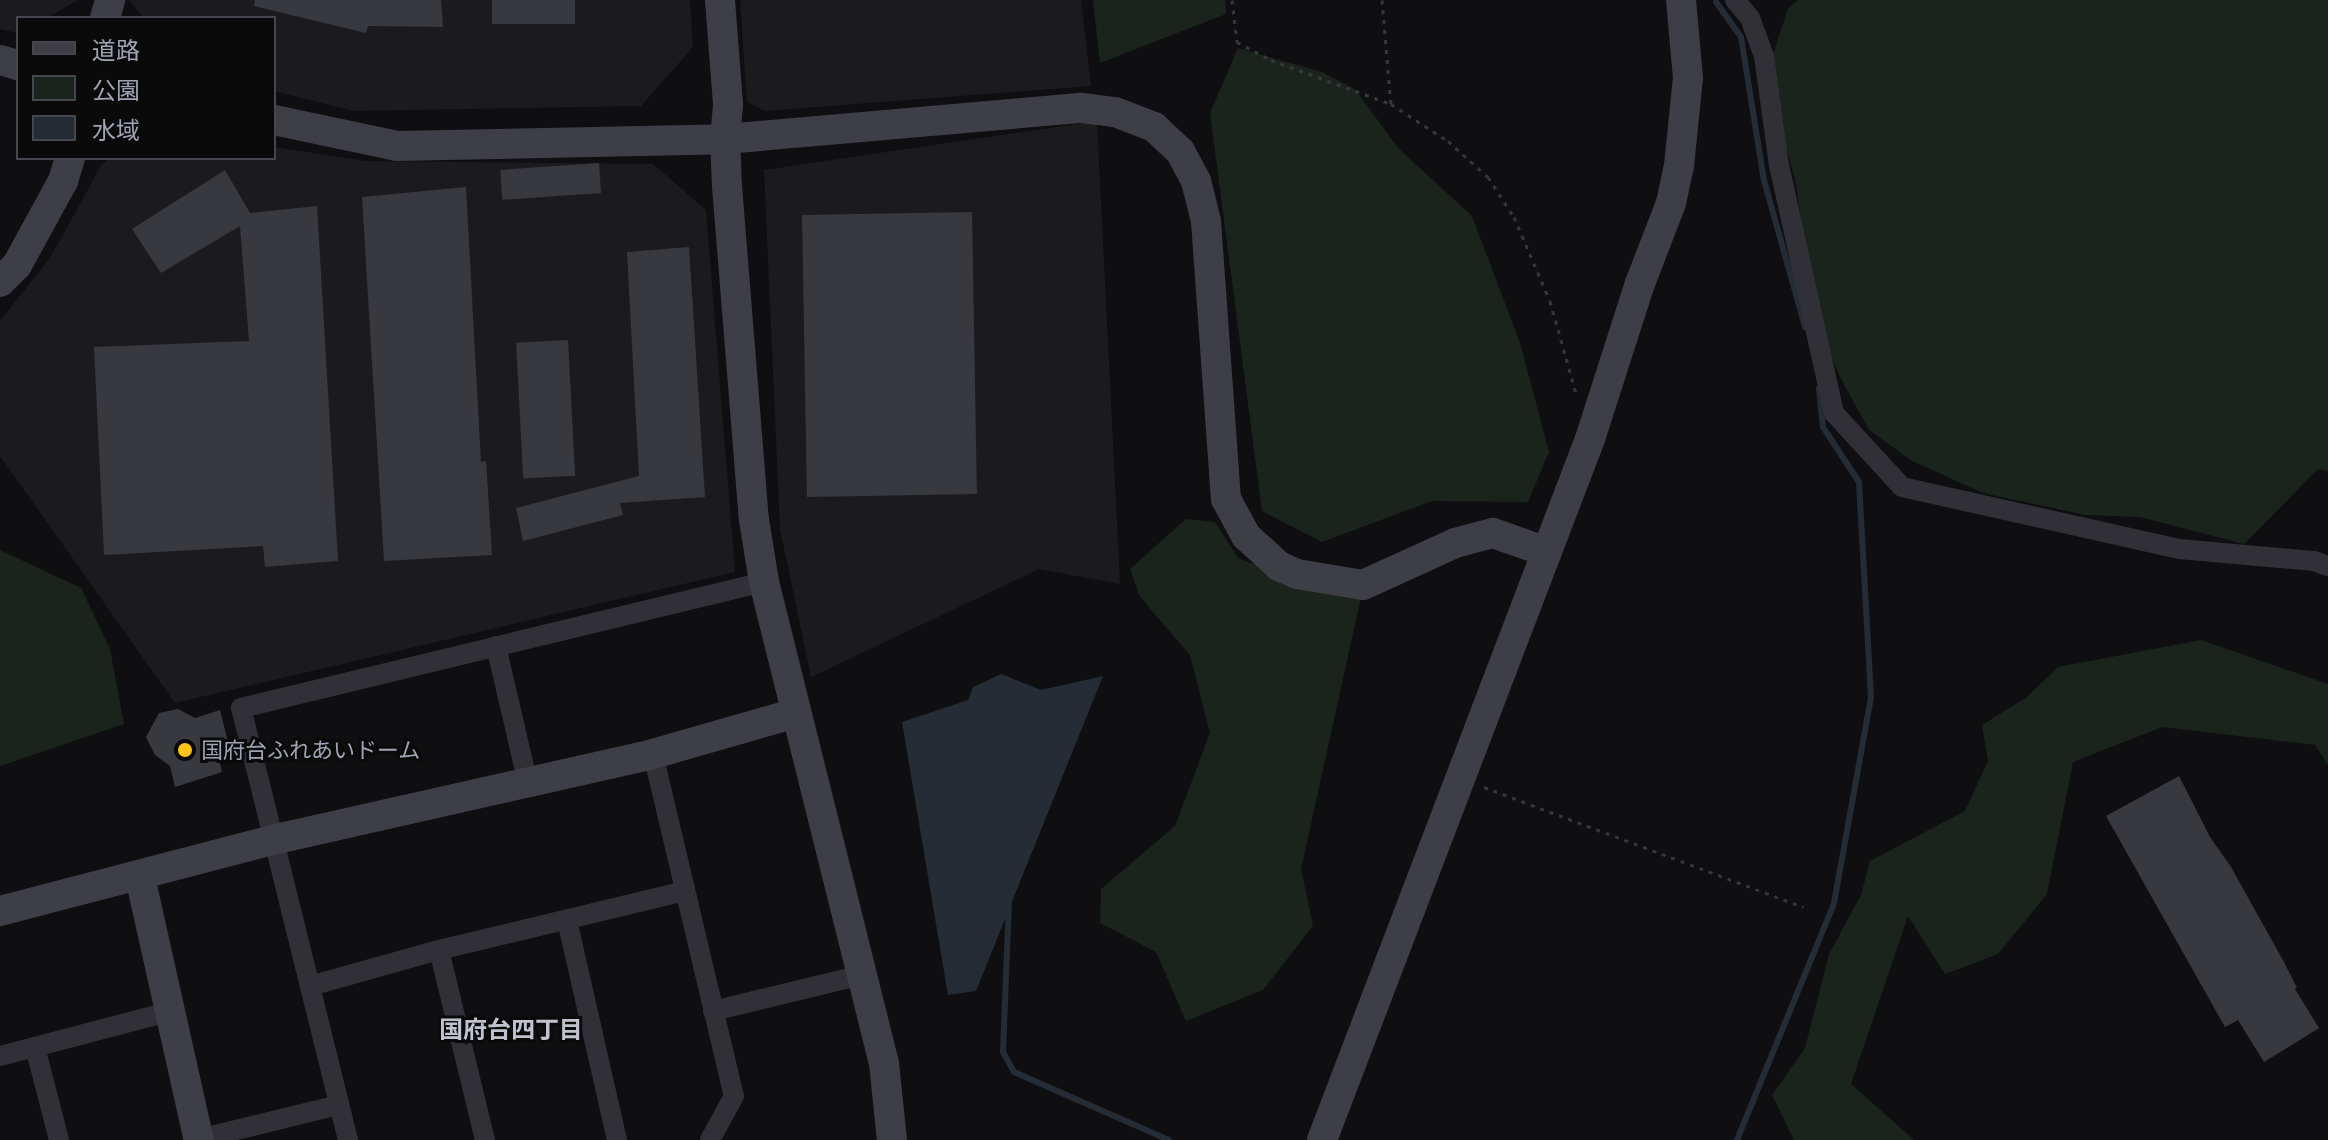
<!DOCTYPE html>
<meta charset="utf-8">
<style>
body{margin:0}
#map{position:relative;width:2328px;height:1140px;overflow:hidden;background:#0f0f11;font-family:Barlow,"Noto Sans JP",sans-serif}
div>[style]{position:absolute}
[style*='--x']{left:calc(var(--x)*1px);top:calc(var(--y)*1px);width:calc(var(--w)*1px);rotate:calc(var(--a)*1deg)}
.built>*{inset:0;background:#1b1b1e}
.green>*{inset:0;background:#1b231d}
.water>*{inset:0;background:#252c35}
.stream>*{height:6px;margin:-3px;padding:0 3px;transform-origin:3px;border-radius:3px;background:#252c35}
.building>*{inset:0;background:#38393f;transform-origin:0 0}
.path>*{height:3px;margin-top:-1.5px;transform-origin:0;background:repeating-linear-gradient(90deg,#36373d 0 4px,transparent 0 10px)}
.street>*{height:20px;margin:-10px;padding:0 10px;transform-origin:10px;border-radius:10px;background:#303036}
.secondary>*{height:30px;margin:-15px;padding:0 15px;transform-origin:15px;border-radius:15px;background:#3e3f46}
.dots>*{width:22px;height:22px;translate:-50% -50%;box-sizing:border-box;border:4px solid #0a0a0b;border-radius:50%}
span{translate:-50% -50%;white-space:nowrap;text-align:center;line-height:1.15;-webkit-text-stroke:6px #0a0a0b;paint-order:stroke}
.poi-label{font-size:22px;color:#9fa3b3}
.left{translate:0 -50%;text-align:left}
.neighbourhood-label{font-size:24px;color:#c0c3ce;font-weight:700}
.legend{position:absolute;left:16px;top:16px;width:260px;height:144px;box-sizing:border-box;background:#0a0a0b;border:2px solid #46474e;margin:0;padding:10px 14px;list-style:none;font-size:24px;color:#9fa3b3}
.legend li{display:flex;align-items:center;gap:16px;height:40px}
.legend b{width:40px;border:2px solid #46474e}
</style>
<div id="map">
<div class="built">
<div style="clip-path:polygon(0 0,78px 0,47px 18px,18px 18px,18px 33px,0 29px)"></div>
<div style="clip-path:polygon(129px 0,690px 0,693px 47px,641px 106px,354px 111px,274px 91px,274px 18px,144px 18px)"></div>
<div style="clip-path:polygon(740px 0,1081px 0,1091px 86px,765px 111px,747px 102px)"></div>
<div style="clip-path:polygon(1097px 121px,1120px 584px,1039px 569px,811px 677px,780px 529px,764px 170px)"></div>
<div style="clip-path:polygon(274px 147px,366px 161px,653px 164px,706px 210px,735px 572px,175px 703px,0 456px,0 321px,50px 258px,102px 164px,110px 158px,274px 158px)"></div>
</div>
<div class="green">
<div style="clip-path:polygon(1093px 0,1225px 0,1226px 14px,1100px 63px)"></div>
<div style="clip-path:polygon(1798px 0,2328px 0,2328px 471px,2318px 469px,2244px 544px,2140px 517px,2085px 515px,1983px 493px,1912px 461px,1869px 430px,1839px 375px,1813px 309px,1796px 184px,1767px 72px,1788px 9px)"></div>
<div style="clip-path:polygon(1238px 48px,1322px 72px,1355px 89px,1398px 148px,1472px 216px,1520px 343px,1549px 452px,1528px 502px,1432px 501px,1322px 542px,1262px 511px,1210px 113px)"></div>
<div style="clip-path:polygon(1186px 519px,1215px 522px,1238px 558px,1310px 585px,1362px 593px,1301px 869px,1313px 926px,1263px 990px,1186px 1021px,1156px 952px,1100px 923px,1101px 889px,1175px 826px,1210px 733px,1190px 655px,1140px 597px,1130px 569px)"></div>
<div style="clip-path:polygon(0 550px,81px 588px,110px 649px,124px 724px,0 766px)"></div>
<div style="clip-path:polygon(2201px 640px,2328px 684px,2328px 765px,2315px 745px,2162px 727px,2073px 762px,2047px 894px,1998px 954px,1945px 974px,1908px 916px,1851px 1084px,1914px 1140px,1794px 1140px,1772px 1095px,1805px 1048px,1829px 954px,1861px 895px,1870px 861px,1965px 811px,1988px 761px,1982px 725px,2027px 697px,2058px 667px)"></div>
</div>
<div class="water">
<div style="clip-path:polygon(1001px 674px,1041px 690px,1103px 676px,976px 991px,948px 995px,902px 722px,968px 700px,973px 687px)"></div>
</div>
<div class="stream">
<div style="--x:1716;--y:2;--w:43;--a:54.5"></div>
<div style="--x:1741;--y:37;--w:145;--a:80.9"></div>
<div style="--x:1764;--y:180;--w:153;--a:74.4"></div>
<div style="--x:1009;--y:902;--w:150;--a:92.3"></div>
<div style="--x:1003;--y:1052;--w:23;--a:61"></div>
<div style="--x:1014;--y:1072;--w:169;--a:23.7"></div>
<div style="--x:1737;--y:1140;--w:256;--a:-67.7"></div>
<div style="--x:1834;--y:903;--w:209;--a:-79.8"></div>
<div style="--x:1871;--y:697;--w:215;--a:-93.2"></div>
<div style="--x:1859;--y:482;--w:66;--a:-123.2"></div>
<div style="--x:1823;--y:427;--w:39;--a:-96"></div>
</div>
<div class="building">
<div style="clip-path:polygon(255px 0,441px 0,443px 27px,368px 26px,366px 33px,254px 6px)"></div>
<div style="left:492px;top:0;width:83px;height:24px"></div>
<div style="left:599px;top:163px;width:30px;height:99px;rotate:86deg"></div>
<div style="clip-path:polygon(225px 170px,250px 213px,317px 206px,338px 561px,265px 567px,263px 546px,104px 555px,94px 347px,249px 341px,240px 226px,161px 273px,132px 229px)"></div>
<div style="clip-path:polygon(466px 187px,481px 462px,486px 461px,492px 555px,384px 561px,362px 197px)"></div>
<div style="left:972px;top:212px;width:282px;height:170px;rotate:89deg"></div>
<div style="clip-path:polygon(689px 247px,705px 497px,620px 503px,623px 515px,523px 541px,516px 508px,639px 476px,627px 252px)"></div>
<div style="left:568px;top:340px;width:136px;height:52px;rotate:87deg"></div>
<div style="clip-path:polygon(178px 709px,195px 718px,220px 710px,228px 742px,216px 746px,222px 772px,175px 787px,170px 766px,155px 755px,146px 737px,159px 713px)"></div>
<div style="clip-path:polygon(2179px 776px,2210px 837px,2231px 867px,2284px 962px,2297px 988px,2295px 989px,2319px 1028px,2264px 1062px,2238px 1020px,2225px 1027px,2106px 816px)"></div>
</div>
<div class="path">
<div style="--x:1232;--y:0;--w:42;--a:83.2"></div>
<div style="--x:1237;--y:42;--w:38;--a:28"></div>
<div style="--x:1271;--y:60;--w:128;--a:20.1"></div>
<div style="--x:1382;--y:0;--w:104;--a:85.1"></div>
<div style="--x:1391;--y:104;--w:68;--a:33"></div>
<div style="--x:1448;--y:141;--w:54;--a:42"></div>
<div style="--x:1488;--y:177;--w:48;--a:57"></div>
<div style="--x:1514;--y:217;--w:91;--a:66.8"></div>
<div style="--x:1550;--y:301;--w:100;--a:74.3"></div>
<div style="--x:1484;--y:787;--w:341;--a:20.6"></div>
</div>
<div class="street">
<div style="--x:1735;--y:0;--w:23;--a:50"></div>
<div style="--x:1750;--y:18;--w:40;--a:69.8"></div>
<div style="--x:1764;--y:56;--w:110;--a:82.2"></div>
<div style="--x:1779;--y:165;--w:254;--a:77.5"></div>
<div style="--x:1834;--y:413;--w:100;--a:47.4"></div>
<div style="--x:1902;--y:487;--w:284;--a:12.6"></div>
<div style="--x:2179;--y:549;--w:136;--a:5.1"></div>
<div style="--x:2314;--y:561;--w:15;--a:20"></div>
<div style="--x:496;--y:646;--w:142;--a:76.9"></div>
<div style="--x:653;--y:754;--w:351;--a:76.7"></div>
<div style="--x:734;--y:1096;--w:50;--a:118.6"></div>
<div style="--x:567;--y:920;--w:226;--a:77.2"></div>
<div style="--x:439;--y:950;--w:195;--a:76.4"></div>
<div style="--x:310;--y:986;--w:134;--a:-15.6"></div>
<div style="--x:439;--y:950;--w:253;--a:-13.5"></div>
<div style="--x:713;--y:1011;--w:153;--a:-13.6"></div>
<div style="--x:35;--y:1047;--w:96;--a:75.5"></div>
<div style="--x:0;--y:1056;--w:177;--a:-14.7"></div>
<div style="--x:199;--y:1139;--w:143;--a:-13.7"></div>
<div style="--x:348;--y:1140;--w:445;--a:-103.9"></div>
<div style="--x:241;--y:708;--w:538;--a:-13.55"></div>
</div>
<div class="secondary">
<div style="--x:720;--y:0;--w:105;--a:85.6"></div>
<div style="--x:728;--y:105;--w:34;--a:95"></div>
<div style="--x:725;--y:139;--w:47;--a:87.6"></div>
<div style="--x:727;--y:186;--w:335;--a:85.4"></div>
<div style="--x:754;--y:520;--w:63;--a:80.8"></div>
<div style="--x:764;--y:582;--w:496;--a:76"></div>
<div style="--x:884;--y:1063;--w:77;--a:84.1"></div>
<div style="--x:105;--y:18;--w:19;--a:-74"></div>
<div style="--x:0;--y:60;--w:19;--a:16"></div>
<div style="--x:274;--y:120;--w:126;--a:11.9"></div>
<div style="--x:397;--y:146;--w:328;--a:-1.2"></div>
<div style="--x:725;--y:139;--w:358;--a:-5"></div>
<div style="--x:1082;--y:108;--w:33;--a:7"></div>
<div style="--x:1115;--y:112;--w:42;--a:21"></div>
<div style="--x:1154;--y:127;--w:35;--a:43"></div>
<div style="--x:1180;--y:151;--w:34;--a:62"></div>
<div style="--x:1196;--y:181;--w:41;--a:76"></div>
<div style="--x:1206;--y:221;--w:279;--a:85.9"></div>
<div style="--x:1226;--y:499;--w:42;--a:61.6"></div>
<div style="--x:1246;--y:536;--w:45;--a:42.3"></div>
<div style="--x:1279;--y:566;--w:20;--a:24"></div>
<div style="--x:1297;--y:574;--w:67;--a:9.5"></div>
<div style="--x:1363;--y:585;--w:101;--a:-24.5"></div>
<div style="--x:1455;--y:543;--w:39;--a:-15"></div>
<div style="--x:1493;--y:533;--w:57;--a:19.4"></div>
<div style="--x:0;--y:282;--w:24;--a:-45"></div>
<div style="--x:17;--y:265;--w:96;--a:-61.3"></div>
<div style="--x:63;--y:181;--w:24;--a:-73"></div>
<div style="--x:140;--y:877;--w:270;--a:77.4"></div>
<div style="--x:0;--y:911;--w:281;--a:-14.6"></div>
<div style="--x:272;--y:840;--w:391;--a:-12.7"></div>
<div style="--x:653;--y:754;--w:149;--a:-16"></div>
<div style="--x:1322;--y:1140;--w:750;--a:-69.08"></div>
<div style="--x:1590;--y:439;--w:161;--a:-72.2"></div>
<div style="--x:1639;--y:286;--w:89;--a:-68.9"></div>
<div style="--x:1671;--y:203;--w:38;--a:-78"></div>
<div style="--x:1679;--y:166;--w:88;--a:-84.2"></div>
<div style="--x:1688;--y:78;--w:78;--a:-95.1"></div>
</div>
<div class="dots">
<div style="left:185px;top:750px;background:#fec41a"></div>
</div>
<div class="poi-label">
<span class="left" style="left:201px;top:750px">国府台ふれあいドーム</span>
</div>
<div class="neighbourhood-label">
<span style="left:511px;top:1029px">国府台四丁目</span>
</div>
<ul class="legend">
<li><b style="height:10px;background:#3e3f46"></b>道路</li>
<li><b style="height:22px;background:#1b231d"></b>公園</li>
<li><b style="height:22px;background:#252c35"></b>水域</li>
</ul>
</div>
